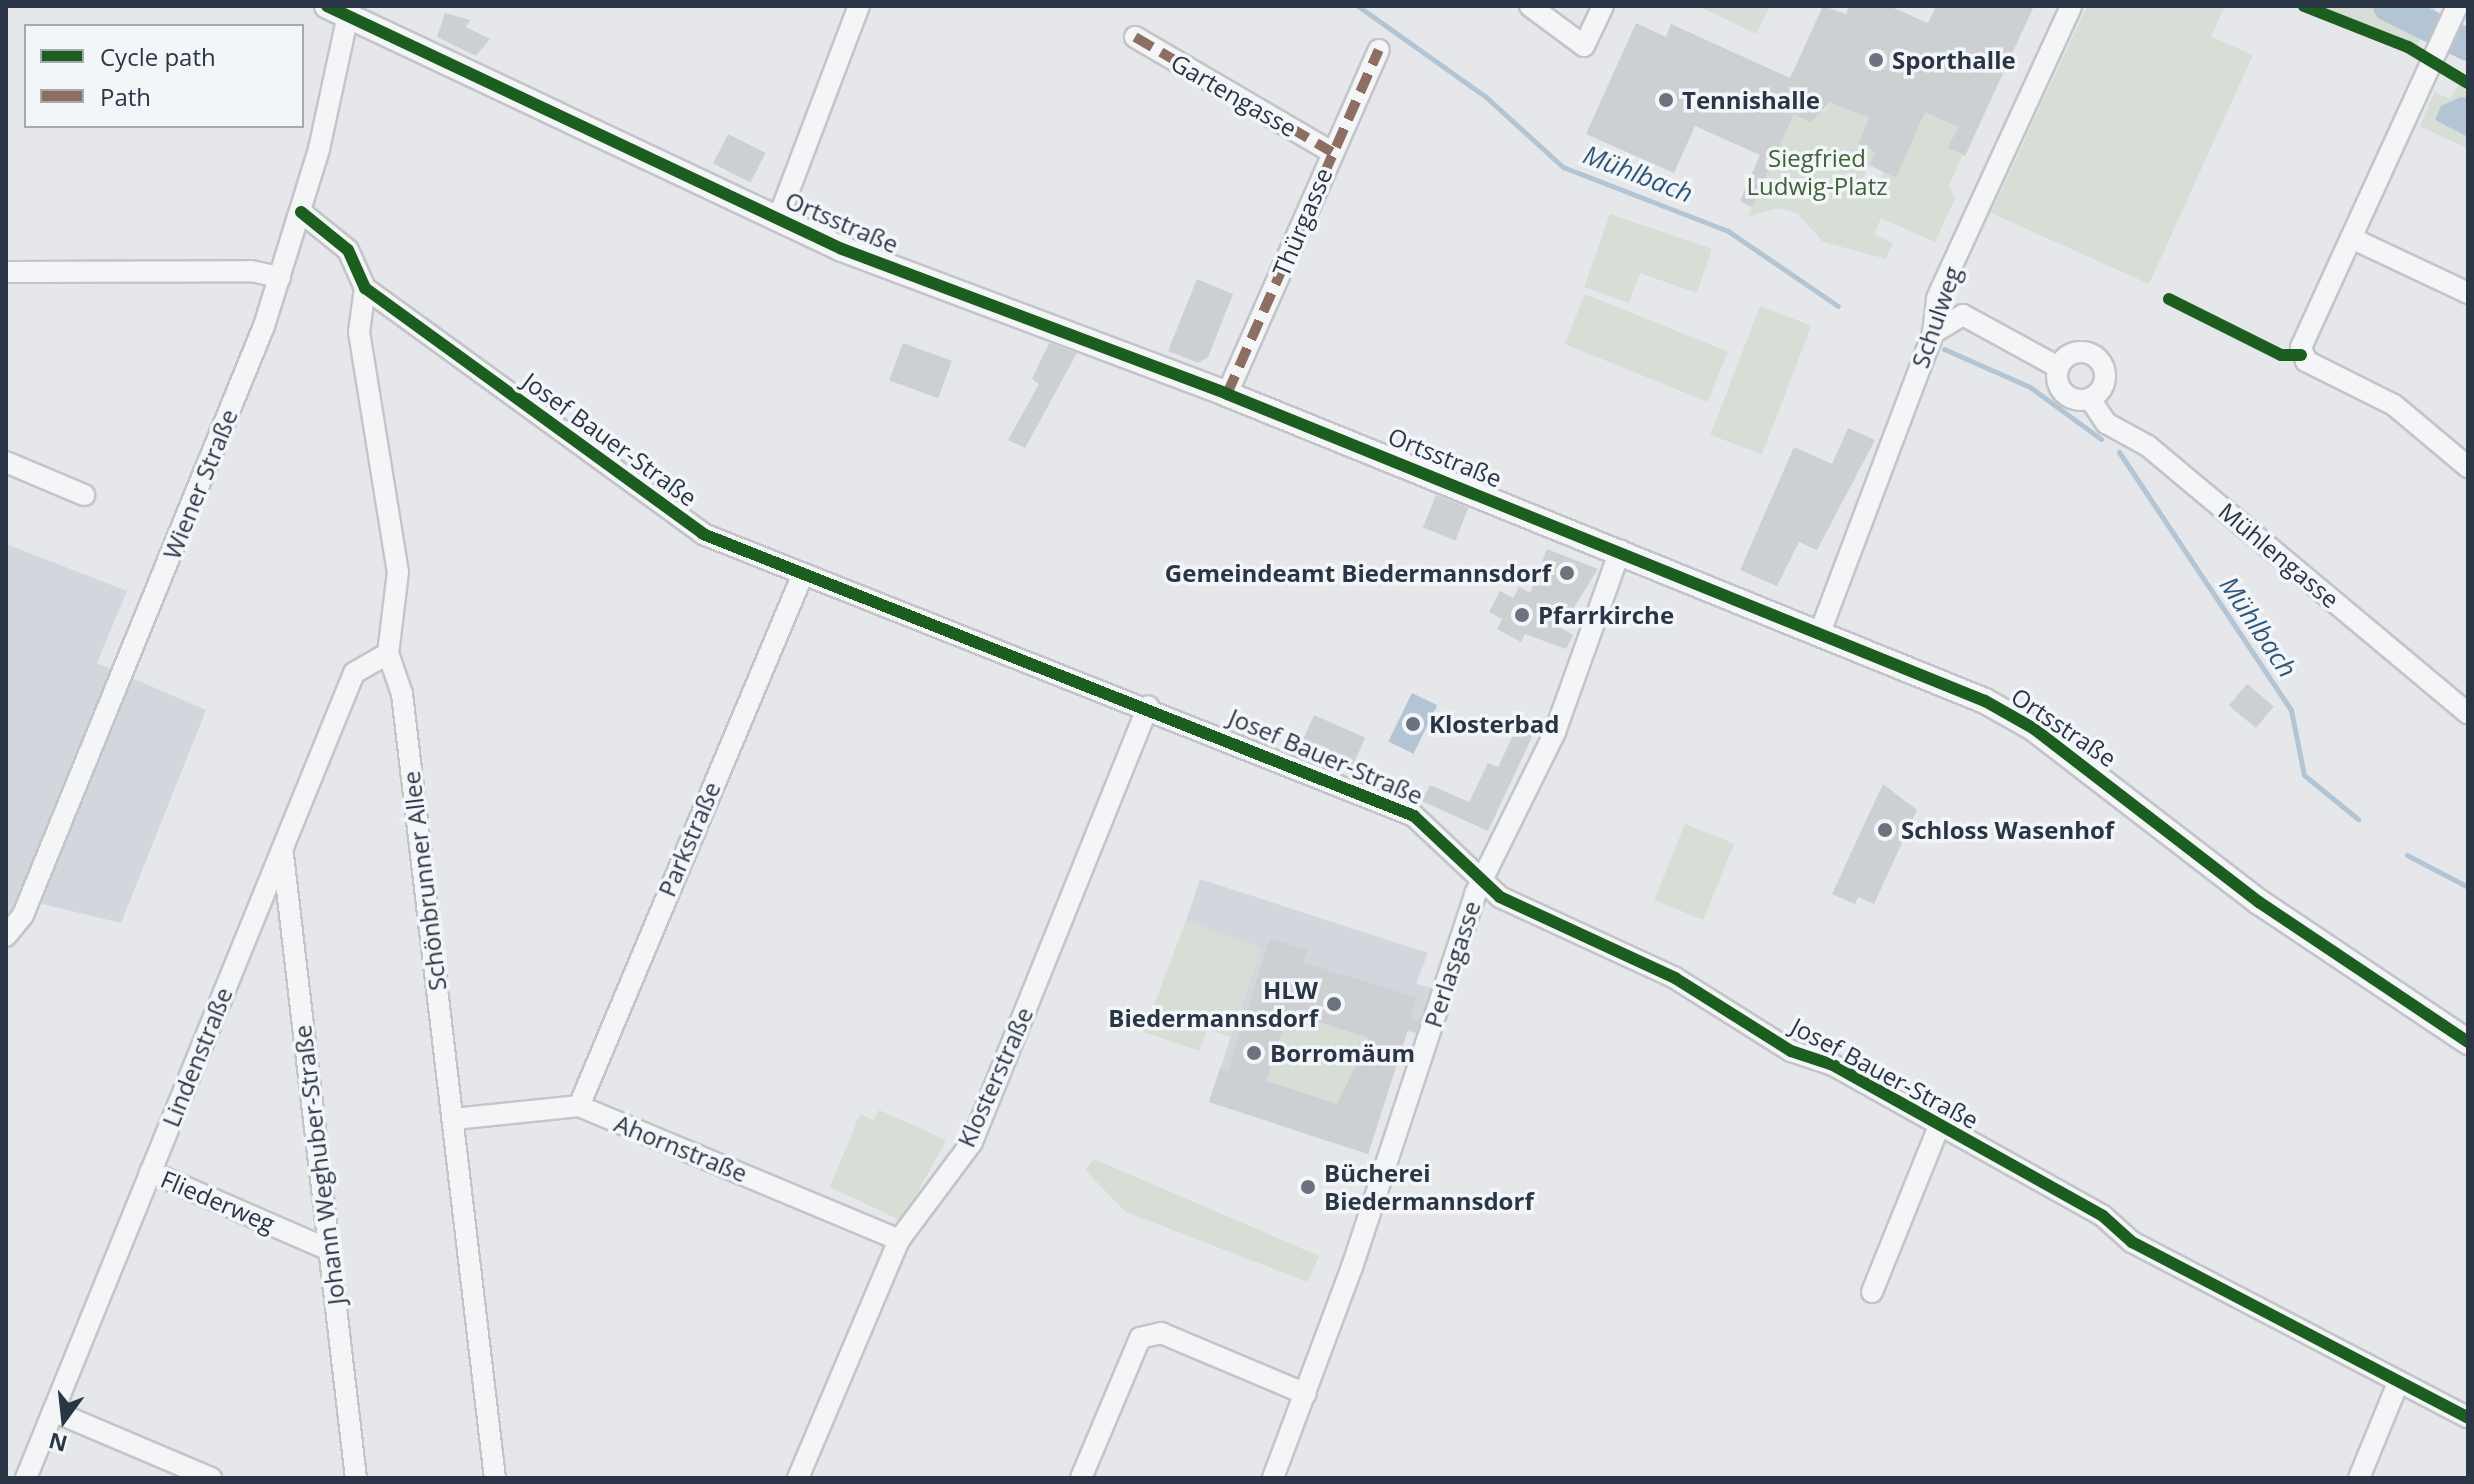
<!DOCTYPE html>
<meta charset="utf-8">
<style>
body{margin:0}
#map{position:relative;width:2474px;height:1484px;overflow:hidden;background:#e5e7ea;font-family:"Open Sans",sans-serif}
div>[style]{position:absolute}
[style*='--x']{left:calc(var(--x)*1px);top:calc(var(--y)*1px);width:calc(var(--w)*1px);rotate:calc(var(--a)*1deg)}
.built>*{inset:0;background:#d3d7dd}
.green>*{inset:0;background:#d6ded5;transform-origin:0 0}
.water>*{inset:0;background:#b3c5d5;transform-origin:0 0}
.stream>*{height:5px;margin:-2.5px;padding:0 2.5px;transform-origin:2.5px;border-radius:2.5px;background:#b3c5d5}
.river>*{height:32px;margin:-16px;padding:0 16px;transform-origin:16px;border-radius:16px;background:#b3c5d5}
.building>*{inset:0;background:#cdd0d3;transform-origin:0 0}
.roads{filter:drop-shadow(2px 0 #c3c5c8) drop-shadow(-2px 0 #c3c5c8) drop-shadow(0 2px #c3c5c8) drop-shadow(0 -2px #c3c5c8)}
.minor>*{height:20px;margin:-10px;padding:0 10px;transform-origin:10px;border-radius:10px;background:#f4f5f7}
.minor>.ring{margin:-10px;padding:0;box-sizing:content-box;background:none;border:20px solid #f4f5f7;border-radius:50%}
.tertiary>*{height:24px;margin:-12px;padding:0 12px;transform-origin:12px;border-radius:12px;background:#f4f5f7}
.quiet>*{height:10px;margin-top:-5px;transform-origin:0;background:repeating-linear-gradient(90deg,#8d6e63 0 20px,transparent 0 30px)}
.cycleway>*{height:12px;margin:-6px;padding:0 6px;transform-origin:6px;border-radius:6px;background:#1b5e20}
.dots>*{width:22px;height:22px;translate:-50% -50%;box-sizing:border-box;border:4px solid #f3f6f9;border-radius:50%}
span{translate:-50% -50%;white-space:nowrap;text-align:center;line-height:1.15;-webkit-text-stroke:7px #f3f6f9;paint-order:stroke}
.poi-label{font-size:24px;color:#2a3545;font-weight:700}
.left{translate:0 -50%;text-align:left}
.right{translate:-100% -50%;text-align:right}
.street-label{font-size:24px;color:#2a3545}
.park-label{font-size:24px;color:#416137}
.water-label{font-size:26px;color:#33577a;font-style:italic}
.frame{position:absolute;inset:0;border:8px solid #2a3545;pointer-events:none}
.legend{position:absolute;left:24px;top:24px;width:280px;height:104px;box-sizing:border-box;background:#f3f6f9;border:2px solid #a3a9b1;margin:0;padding:10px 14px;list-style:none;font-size:24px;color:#2a3545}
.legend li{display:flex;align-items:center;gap:16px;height:40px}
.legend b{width:40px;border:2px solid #a3a9b1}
.north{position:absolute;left:24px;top:1380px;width:80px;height:80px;-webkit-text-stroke:6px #f3f6f9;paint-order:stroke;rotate:195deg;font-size:22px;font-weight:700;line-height:32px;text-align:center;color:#2a3545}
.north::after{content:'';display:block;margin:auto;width:28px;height:36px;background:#2a3545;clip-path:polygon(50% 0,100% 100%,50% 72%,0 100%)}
</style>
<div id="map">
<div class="built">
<div style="clip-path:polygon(6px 544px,127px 591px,97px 663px,206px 710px,121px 923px,42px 904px,6px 913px)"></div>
<div style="clip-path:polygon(1200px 879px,1428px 953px,1416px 984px,1432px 988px,1416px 1033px,1407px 1031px,1368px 1154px,1209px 1102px,1261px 948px,1186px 921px)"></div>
</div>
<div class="green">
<div style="clip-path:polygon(1698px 6px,1770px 6px,1756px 34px)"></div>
<div style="clip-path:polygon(2087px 6px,2225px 6px,2211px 37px,2253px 55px,2149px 284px,1991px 213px)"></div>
<div style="clip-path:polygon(2320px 6px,2431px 6px,2436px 9px,2417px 46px)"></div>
<div style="clip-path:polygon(1953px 44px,1939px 118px,1958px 127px,1949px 148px,1962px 155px,1949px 186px,1955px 198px,1935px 242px,1881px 218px,1874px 234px,1893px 243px,1886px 259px,1823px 242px,1797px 213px,1779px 208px,1748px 216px,1794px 114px,1826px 111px,1830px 102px,1869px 118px,1858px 144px,1875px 152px,1858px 190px,1872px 196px,1883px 172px,1896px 177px)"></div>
<div style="clip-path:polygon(2461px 82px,2468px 98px,2435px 120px,2468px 137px,2468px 149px,2420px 126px,2434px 92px,2450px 99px)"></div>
<div style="clip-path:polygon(1610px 214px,1712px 249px,1697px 293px,1640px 273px,1629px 303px,1584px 287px)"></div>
<div style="left:1585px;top:294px;width:154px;height:54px;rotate:22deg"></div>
<div style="left:1760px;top:306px;width:55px;height:138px;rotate:21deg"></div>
<div style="left:1685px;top:824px;width:53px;height:82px;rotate:22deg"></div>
<div style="clip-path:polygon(1186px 920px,1261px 948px,1231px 1037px,1207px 1029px,1199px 1051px,1144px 1032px)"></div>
<div style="left:1288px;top:1012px;width:85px;height:72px;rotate:18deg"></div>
<div style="clip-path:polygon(879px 1110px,946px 1140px,902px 1221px,830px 1187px,860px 1114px,873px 1120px)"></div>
<div style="clip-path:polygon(1094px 1159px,1319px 1256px,1308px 1282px,1126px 1212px,1085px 1170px)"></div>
</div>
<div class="water">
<div style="clip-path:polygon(2461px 97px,2468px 98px,2468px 137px,2435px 120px,2441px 106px)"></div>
<div style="left:1412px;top:693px;width:28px;height:54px;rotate:26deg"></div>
</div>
<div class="stream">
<div style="--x:1358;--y:6;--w:157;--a:35.4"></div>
<div style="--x:1486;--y:97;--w:104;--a:42.3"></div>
<div style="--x:1563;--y:167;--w:177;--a:21.2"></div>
<div style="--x:1728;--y:231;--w:133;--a:34.3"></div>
<div style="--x:1944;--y:349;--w:94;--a:23.8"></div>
<div style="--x:2030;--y:387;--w:88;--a:36.2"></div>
<div style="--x:2119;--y:452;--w:310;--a:56.3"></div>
<div style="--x:2291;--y:710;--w:66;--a:78.7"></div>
<div style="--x:2304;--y:775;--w:70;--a:39.2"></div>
<div style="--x:2407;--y:855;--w:69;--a:27.7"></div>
</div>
<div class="river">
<div style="--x:2389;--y:6;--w:88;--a:26.3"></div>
</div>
<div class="building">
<div style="clip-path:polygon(1823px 6px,1846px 14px,1849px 6px,1889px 6px,1928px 23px,1936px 6px,2034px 6px,1965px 156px,1948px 148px,1958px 127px,1925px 112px,1896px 178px,1869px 165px,1875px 152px,1858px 144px,1869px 118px,1830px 102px,1811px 122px,1794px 114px,1752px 207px,1740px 201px,1760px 155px,1695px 126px,1674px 173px,1586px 134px,1636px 23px,1666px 37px,1671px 24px,1790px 78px)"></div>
<div style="clip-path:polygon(445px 13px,470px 20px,466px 27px,490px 39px,476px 56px,437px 37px)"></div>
<div style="left:728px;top:134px;width:42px;height:33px;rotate:27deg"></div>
<div style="clip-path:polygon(1197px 279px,1233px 294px,1208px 357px,1198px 363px,1168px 351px)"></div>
<div style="left:903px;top:343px;width:52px;height:40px;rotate:20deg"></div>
<div style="clip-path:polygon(1049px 343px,1077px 353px,1025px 448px,1008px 440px,1039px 384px,1032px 379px)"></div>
<div style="clip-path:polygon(1848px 428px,1875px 440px,1817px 550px,1799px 542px,1777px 586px,1740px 570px,1794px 447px,1832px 464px)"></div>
<div style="left:1436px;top:495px;width:35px;height:35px;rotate:22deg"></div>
<div style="clip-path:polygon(1547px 549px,1598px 569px,1561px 628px,1573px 635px,1566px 649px,1525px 634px,1521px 642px,1497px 629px,1502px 619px,1489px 612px,1500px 591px,1513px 598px,1519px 587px,1530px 593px)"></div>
<div style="left:2247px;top:684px;width:35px;height:28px;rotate:40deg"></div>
<div style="left:1314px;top:715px;width:56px;height:33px;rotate:24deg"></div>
<div style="clip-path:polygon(1522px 717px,1538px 724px,1488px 831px,1422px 801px,1430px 785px,1469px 802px,1488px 763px,1498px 767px)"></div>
<div style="clip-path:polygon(1883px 784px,1917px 810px,1874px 904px,1858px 897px,1855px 904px,1832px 894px)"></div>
<div style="clip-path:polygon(evenodd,1270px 938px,1307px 950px,1303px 962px,1417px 998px,1411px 1017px,1420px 1020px,1416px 1033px,1408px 1030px,1368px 1154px,1209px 1102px,1220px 1068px,1228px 1071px,1270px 938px,1288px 1012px,1369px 1038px,1337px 1104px,1266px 1081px,1288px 1012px)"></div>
</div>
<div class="roads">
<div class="minor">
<div style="--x:1530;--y:6;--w:67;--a:36.5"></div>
<div style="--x:1584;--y:46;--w:44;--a:-64.6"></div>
<div style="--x:1135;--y:37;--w:228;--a:30.3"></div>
<div style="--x:301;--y:212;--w:60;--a:39"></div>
<div style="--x:348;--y:250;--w:42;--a:65.9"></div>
<div style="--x:365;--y:288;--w:418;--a:36"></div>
<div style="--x:703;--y:534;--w:765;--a:21.63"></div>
<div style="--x:1414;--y:816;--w:118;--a:43.3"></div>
<div style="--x:1500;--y:897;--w:193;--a:24.8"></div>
<div style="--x:1675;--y:978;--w:137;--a:32.2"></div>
<div style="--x:1791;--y:1051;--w:44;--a:18.4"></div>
<div style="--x:1833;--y:1065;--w:309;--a:29.2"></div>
<div style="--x:2103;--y:1216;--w:39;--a:42"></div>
<div style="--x:2132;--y:1242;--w:379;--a:27.6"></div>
<div style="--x:778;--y:219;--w:228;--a:-69.2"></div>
<div style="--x:2351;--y:238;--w:255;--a:-65.4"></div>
<div style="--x:6;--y:272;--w:245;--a:-0.2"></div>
<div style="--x:251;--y:271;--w:30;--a:12"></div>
<div style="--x:365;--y:288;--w:44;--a:97.8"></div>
<div style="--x:359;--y:332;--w:243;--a:80.8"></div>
<div style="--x:398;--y:572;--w:82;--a:97"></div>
<div style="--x:388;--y:653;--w:43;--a:71.1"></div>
<div style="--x:402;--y:694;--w:789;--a:83.24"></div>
<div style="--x:2468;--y:293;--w:129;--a:-154.8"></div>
<div style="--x:2351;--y:238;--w:120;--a:114.6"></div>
<div style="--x:2301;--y:347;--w:15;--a:70"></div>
<div style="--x:2306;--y:361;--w:98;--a:26.6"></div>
<div style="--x:2394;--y:405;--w:97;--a:40"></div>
<div style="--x:1933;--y:333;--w:35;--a:-31"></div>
<div style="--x:1963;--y:315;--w:108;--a:28.7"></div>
<div class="ring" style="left:2057px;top:352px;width:28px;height:28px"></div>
<div style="--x:1227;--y:394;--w:376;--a:-66.2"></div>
<div style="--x:2090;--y:399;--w:29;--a:56"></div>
<div style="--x:2106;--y:423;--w:48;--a:28.7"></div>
<div style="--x:2148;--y:446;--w:417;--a:39.9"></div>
<div style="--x:6;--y:462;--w:85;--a:22.9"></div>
<div style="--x:1819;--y:635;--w:323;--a:-69.3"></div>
<div style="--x:1933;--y:333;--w:35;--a:-83"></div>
<div style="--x:1937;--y:298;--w:321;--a:-65.3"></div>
<div style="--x:283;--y:855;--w:627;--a:83.32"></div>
<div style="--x:6;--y:936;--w:27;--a:-51"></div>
<div style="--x:23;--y:915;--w:636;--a:-67.75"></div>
<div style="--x:264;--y:326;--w:185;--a:-72.7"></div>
<div style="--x:319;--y:149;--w:146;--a:-77.8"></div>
<div style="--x:579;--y:1106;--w:577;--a:-67.17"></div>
<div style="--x:454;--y:1119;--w:126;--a:-5.9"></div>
<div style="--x:579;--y:1106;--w:347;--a:22.7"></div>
<div style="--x:150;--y:1172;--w:195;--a:23.5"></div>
<div style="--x:1872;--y:1292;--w:179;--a:-68"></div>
<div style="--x:53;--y:1411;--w:172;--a:23"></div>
<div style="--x:26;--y:1478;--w:869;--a:-67.83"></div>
<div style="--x:354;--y:673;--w:39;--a:-30"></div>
<div style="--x:798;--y:1478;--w:259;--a:-67"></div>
<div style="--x:899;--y:1240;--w:122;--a:-53.3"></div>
<div style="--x:972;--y:1142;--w:470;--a:-68"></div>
<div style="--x:1081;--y:1478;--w:152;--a:-67.1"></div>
<div style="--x:1140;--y:1338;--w:22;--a:-13"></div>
<div style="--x:1161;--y:1333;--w:157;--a:22.8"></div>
<div style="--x:1273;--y:1478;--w:225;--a:-69.5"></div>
<div style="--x:1352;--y:1267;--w:393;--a:-71.7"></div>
<div style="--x:1475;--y:894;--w:181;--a:-63.7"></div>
<div style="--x:1555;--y:732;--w:193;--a:-70.3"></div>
<div style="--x:2359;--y:1478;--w:103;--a:-67.7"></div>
</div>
<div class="tertiary">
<div style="--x:327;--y:6;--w:569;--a:25.26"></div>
<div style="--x:842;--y:249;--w:411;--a:20.6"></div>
<div style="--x:1227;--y:394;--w:818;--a:22.05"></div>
<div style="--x:1985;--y:701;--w:55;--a:29.4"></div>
<div style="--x:2033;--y:728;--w:285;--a:37.6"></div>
<div style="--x:2259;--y:902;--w:252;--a:33.8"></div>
</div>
</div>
<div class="quiet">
<div style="--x:1135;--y:37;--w:228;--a:30.3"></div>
<div style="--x:1227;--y:394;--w:376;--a:-66.2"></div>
</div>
<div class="cycleway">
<div style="--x:327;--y:6;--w:569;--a:25.26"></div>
<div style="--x:842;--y:249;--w:411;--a:20.6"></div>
<div style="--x:1227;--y:394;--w:818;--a:22.05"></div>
<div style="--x:1985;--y:701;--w:55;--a:29.4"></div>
<div style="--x:2033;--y:728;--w:285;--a:37.6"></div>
<div style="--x:2259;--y:902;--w:252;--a:33.8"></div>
<div style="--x:2304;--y:6;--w:112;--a:21.5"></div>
<div style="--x:2408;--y:47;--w:70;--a:31"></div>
<div style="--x:301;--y:212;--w:60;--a:39"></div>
<div style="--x:348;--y:250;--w:42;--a:65.9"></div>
<div style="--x:365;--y:288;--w:418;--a:36"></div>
<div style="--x:703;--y:534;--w:765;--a:21.63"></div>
<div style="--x:1414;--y:816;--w:118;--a:43.3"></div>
<div style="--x:1500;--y:897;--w:193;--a:24.8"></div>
<div style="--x:1675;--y:978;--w:137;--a:32.2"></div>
<div style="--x:1791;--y:1051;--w:44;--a:18.4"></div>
<div style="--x:1833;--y:1065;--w:309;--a:29.2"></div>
<div style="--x:2103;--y:1216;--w:39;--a:42"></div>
<div style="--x:2132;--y:1242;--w:379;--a:27.6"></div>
<div style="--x:2169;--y:299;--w:125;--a:26.6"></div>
<div style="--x:2281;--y:355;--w:20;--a:0"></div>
</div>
<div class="dots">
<div style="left:1876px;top:60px;background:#6b737f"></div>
<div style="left:1666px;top:100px;background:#6b737f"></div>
<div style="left:1567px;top:573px;background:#6b737f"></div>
<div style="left:1522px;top:615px;background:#6b737f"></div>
<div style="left:1413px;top:724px;background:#6b737f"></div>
<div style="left:1885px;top:830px;background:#6b737f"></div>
<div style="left:1334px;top:1004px;background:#6b737f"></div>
<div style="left:1254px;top:1053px;background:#6b737f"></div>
<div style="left:1308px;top:1187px;background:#6b737f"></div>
</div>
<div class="poi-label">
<span class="left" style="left:1892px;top:60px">Sporthalle</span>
<span class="left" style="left:1682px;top:100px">Tennishalle</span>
<span class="right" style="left:1551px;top:573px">Gemeindeamt Biedermannsdorf</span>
<span class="left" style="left:1538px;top:615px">Pfarrkirche</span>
<span class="left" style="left:1429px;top:724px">Klosterbad</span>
<span class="left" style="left:1901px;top:830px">Schloss Wasenhof</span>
<span class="right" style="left:1318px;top:1004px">HLW<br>Biedermannsdorf</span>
<span class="left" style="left:1270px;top:1053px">Borromäum</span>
<span class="left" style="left:1324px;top:1187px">Bücherei<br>Biedermannsdorf</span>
</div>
<div class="street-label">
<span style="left:1234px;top:95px;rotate:30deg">Gartengasse</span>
<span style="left:842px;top:222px;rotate:23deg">Ortsstraße</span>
<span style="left:1302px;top:222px;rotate:-67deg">Thürgasse</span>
<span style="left:1936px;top:317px;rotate:-71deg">Schulweg</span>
<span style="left:610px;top:439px;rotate:36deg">Josef Bauer-Straße</span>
<span style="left:1445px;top:457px;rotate:22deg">Ortsstraße</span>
<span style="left:200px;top:484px;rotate:-68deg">Wiener Straße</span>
<span style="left:2279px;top:555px;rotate:40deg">Mühlengasse</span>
<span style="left:2064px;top:727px;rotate:34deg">Ortsstraße</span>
<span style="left:1326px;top:756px;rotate:23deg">Josef Bauer-Straße</span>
<span style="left:689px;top:839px;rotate:-67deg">Parkstraße</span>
<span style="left:424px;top:881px;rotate:-97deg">Schönbrunner Allee</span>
<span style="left:1452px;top:964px;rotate:-72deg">Perlasgasse</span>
<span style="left:197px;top:1057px;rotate:-68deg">Lindenstraße</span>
<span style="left:1885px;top:1073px;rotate:28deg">Josef Bauer-Straße</span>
<span style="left:995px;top:1077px;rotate:-66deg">Klosterstraße</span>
<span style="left:681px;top:1148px;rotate:22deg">Ahornstraße</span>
<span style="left:319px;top:1165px;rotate:-97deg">Johann Weghuber-Straße</span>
<span style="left:218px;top:1201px;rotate:23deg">Fliederweg</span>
</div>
<div class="park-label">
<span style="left:1817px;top:172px">Siegfried<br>Ludwig-Platz</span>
</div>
<div class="water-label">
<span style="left:1638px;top:174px;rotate:21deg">Mühlbach</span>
<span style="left:2258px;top:627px;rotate:56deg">Mühlbach</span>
</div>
<div class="frame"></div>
<ul class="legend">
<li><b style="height:10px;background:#1b5e20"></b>Cycle path</li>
<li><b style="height:10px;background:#8d6e63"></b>Path</li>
</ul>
<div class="north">N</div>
</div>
